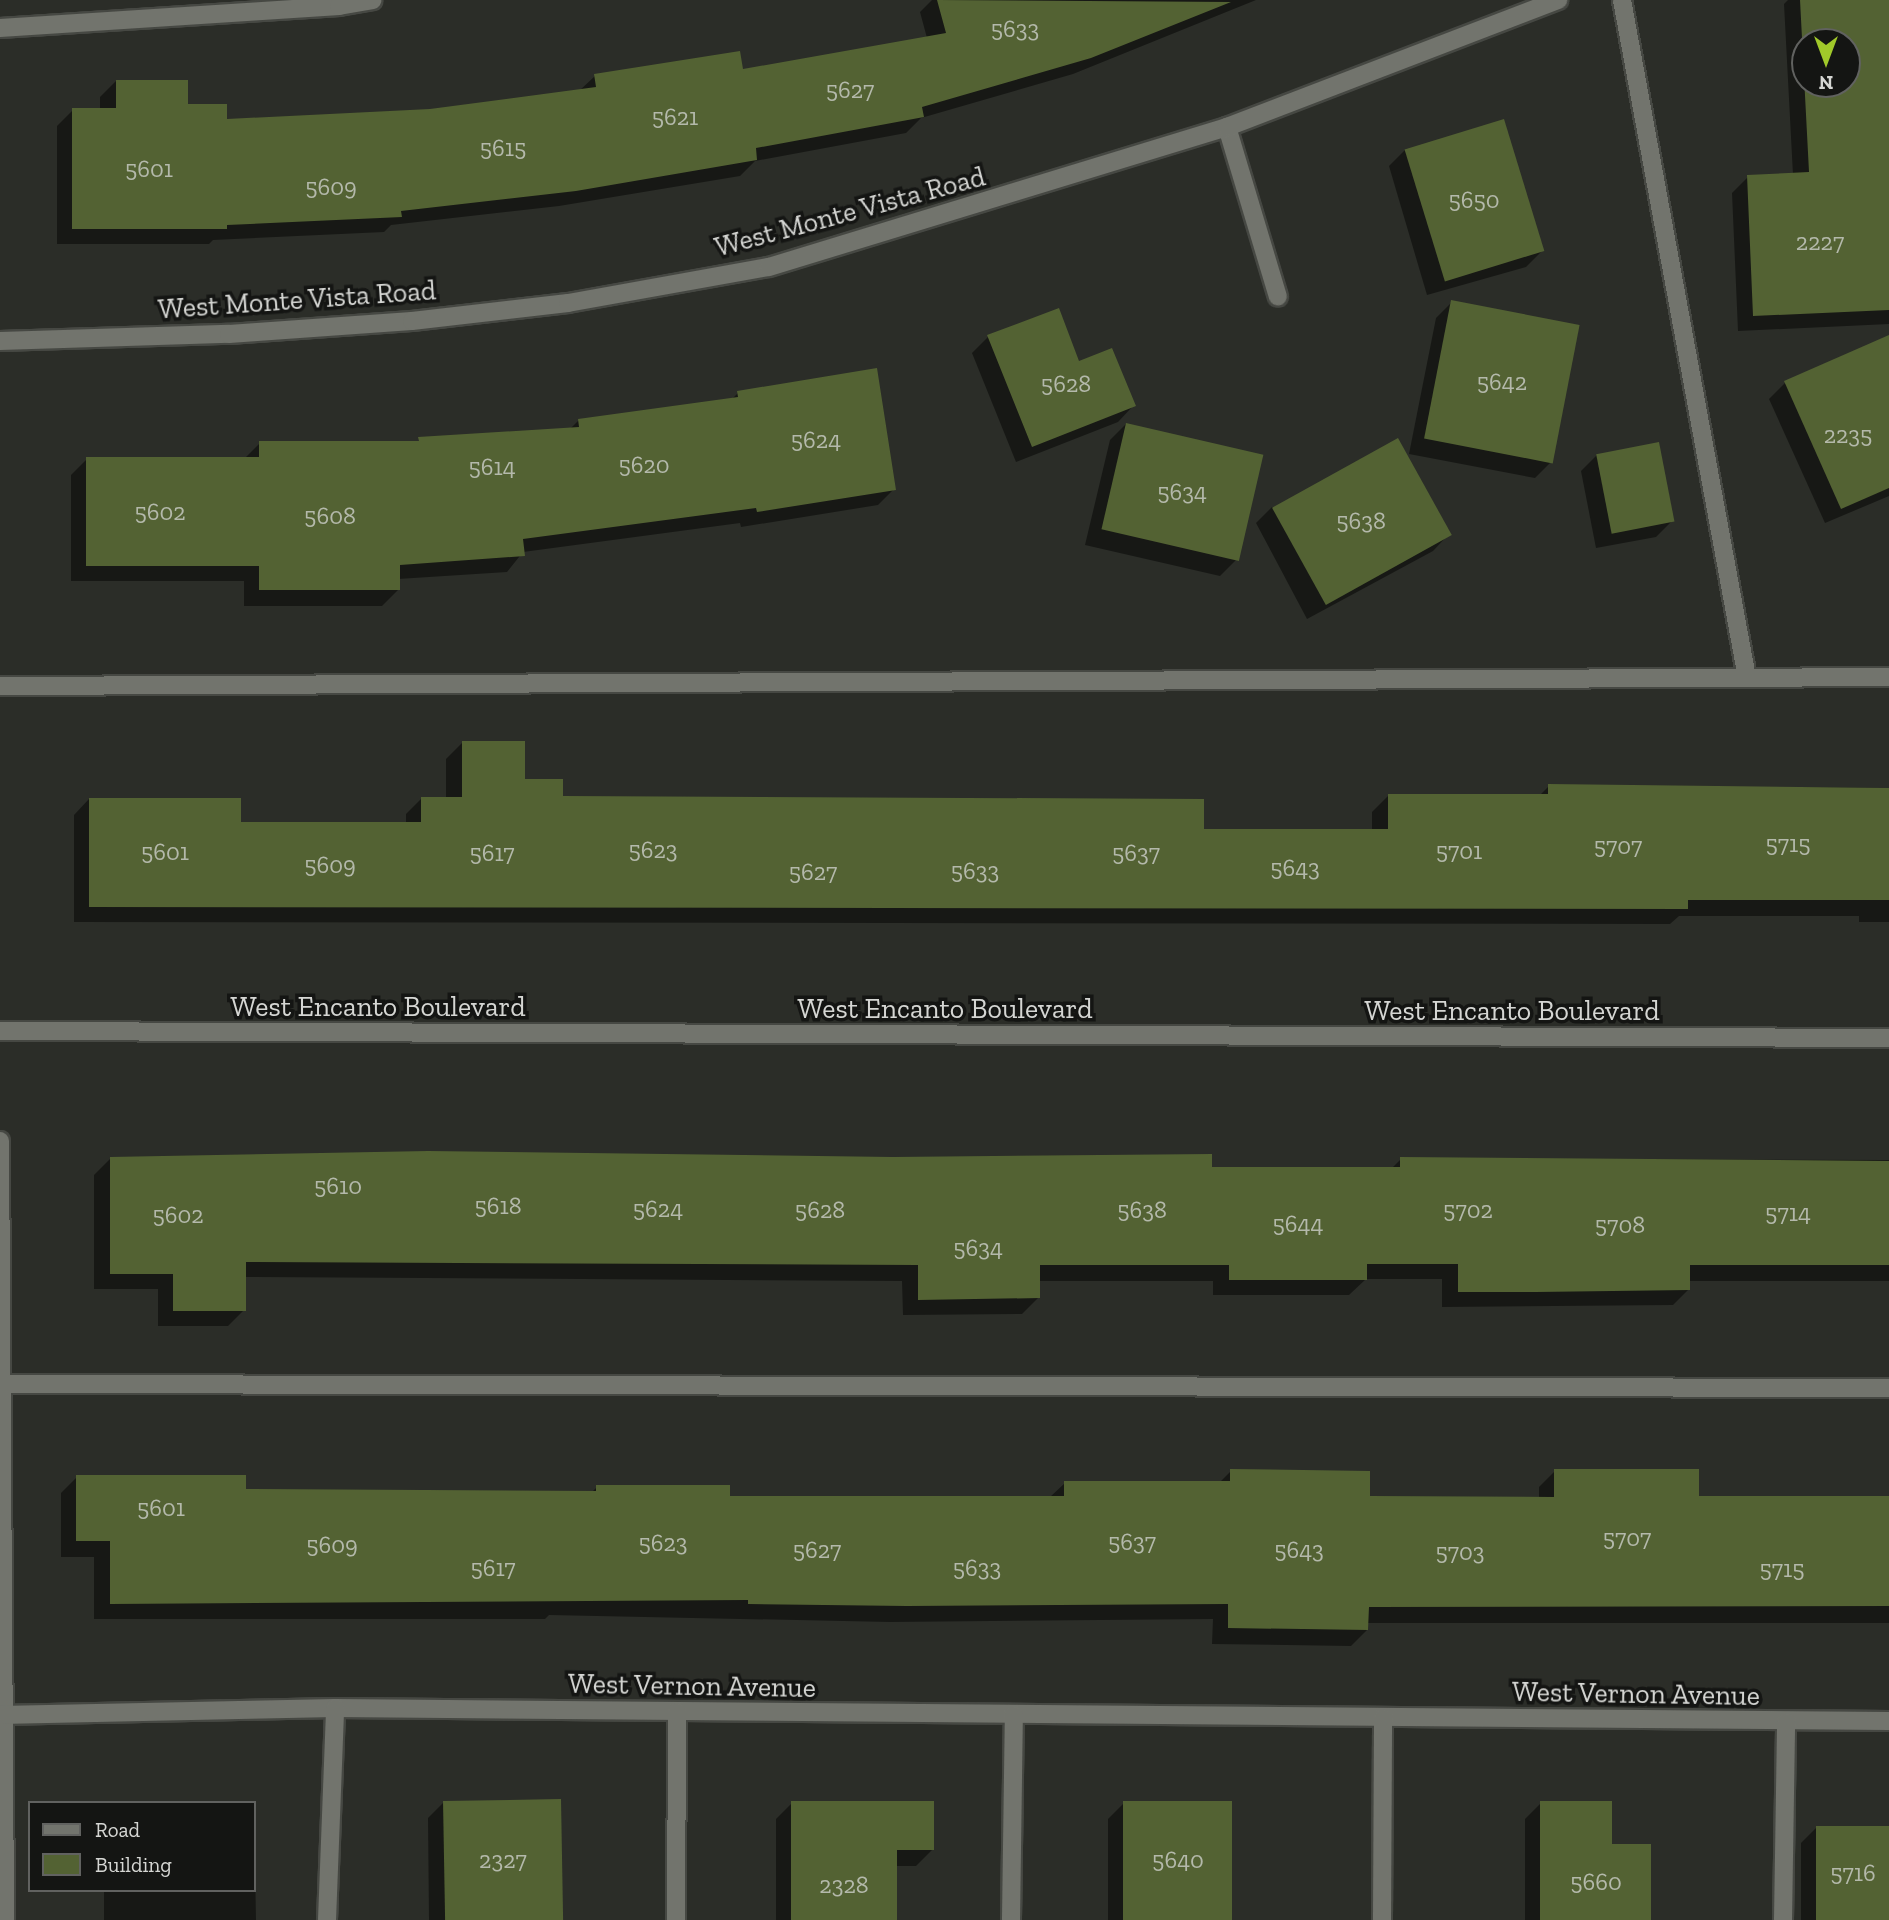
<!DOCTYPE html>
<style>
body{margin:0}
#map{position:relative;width:1889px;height:1920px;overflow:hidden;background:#2b2d28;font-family:"Zilla Slab",serif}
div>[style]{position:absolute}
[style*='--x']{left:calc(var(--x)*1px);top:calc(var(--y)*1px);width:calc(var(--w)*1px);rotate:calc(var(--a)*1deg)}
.shadow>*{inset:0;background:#0007}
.building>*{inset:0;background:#536233;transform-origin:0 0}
.roads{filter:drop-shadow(2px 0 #464843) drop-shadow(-2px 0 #464843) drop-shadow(0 2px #464843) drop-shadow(0 -2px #464843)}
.minor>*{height:18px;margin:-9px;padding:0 9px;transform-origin:9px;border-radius:9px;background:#72746d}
span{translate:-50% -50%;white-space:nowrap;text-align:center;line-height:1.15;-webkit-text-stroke:7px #141513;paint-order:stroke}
.number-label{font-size:24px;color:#b4b9ab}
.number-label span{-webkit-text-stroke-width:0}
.street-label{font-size:28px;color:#d5d6d3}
.legend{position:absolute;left:28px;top:1801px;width:228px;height:91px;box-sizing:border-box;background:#141513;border:2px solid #616260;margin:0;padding:9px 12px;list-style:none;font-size:21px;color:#d5d6d3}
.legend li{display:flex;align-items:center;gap:14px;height:35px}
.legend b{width:35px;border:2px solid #616260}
.north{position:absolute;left:1791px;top:28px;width:70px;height:70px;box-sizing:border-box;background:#141513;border:2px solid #616260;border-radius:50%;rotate:180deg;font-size:19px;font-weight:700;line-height:28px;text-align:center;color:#d5d6d3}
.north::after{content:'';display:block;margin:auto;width:24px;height:32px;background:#a1c92a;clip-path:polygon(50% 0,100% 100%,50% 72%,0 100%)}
</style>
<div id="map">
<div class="shadow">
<div style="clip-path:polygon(932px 0,1256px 0,1073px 74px,921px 118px,906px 133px,755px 161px,740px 176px,559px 206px,391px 225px,384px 232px,213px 240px,209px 244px,57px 244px,57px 126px,73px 110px,100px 110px,100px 97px,116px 81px,225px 121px,430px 111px,579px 91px,595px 76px,742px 71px,927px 38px,920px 12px)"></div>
<div style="clip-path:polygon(evenodd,1788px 0,1889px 0,1889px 324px,1738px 331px,1732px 193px,1748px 177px,1793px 175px,1784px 4px,1788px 0,1805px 42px,1847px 42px,1847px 84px,1805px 84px,1805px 42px)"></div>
<div style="clip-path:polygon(1405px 150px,1542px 251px,1526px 267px,1427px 295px,1389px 166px)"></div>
<div style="clip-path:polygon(1452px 302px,1551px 462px,1535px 478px,1409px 454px,1436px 318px)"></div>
<div style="clip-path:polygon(988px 337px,1078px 363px,1133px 406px,1118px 422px,1016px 462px,972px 353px)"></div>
<div style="clip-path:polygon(1889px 337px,1889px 496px,1825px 523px,1769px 399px,1785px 383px)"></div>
<div style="clip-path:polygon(738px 393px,894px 489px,878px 505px,741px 527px,740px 523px,523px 552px,507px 572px,398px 579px,398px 590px,382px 606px,244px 606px,244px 581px,71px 581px,71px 475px,87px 459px,244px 459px,260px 443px,416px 443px,570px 429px,578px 421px,731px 400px)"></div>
<div style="clip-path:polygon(1126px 424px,1236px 560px,1220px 576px,1085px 545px,1110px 440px)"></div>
<div style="clip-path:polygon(1597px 455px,1672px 521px,1656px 537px,1596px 548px,1581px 471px)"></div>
<div style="clip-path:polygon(1272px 507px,1448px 535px,1433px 551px,1307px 619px,1256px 523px)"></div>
<div style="clip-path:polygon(462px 743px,524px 781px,561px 798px,1202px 831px,1372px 831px,1372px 812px,1388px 796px,1539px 796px,1549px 786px,1889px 788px,1889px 922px,1859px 922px,1859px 916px,1679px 916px,1670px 924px,74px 922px,74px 815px,89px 799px,239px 824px,406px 824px,406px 814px,422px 798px,446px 798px,446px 759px)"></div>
<div style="clip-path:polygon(110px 1159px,1211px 1169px,1391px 1169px,1401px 1159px,1889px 1160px,1889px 1281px,1689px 1281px,1689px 1289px,1673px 1305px,1442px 1307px,1442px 1279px,1366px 1279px,1349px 1295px,1213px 1295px,1213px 1281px,1038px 1281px,1038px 1298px,1022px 1314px,903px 1315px,902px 1281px,244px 1277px,244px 1310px,228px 1326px,158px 1326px,158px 1289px,94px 1289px,94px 1175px)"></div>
<div style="clip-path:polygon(1231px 1471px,1368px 1498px,1539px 1499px,1539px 1487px,1555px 1471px,1697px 1497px,1889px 1496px,1889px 1623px,1367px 1623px,1367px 1630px,1351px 1646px,1212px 1644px,1213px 1619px,890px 1622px,549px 1615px,545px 1619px,94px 1619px,94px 1557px,61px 1557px,61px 1493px,77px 1477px,244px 1491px,591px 1493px,597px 1487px,728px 1497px,1050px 1497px,1065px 1483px,1219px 1483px)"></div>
<div style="clip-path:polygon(444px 1802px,561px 1920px,429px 1920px,428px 1818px)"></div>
<div style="clip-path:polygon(792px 1803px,932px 1850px,916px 1866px,895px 1866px,895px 1920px,776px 1920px,776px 1819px)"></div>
<div style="clip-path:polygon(1124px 1803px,1231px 1920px,1108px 1920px,1108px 1819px)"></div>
<div style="clip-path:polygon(1541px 1803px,1610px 1846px,1649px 1920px,1525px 1920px,1525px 1819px)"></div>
<div style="clip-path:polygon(254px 1811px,256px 1920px,104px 1920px,104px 1890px,254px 1890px)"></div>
<div style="clip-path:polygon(1817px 1827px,1889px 1827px,1889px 1920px,1801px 1920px,1801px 1843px)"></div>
</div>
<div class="building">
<div style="clip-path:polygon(937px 0,1231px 2px,1091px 58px,922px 107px,924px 117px,756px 148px,757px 160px,576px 191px,401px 211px,402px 217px,227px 225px,227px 229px,72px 229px,72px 108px,116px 108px,116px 80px,188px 80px,188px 104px,227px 104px,227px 119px,430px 109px,596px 87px,594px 74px,740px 51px,743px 69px,946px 33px)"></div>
<div style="clip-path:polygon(evenodd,1800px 0,1889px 0,1889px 310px,1753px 316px,1747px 175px,1809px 172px,1800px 0,1805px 42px,1847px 42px,1847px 84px,1805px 84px,1805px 42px)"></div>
<div style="left:1504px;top:119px;width:138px;height:104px;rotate:73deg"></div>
<div style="left:1451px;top:300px;width:131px;height:141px;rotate:11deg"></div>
<div style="clip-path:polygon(1059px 308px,1079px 361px,1112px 348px,1136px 406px,1032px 447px,987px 335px)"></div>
<div style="clip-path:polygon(1889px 335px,1889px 488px,1841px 509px,1784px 381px)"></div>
<div style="clip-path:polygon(877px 368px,896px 490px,757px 512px,756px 508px,523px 539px,525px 556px,400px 565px,400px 590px,259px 590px,259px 566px,86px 566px,86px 457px,259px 457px,259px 441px,419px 441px,418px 437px,579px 427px,578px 419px,738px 397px,737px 391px)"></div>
<div style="left:1126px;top:423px;width:141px;height:109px;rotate:13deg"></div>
<div style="left:1398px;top:438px;width:111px;height:144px;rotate:61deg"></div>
<div style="left:1659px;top:442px;width:81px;height:64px;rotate:79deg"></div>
<div style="clip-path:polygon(462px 741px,525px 741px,525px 779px,563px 779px,563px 796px,1204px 799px,1204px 829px,1388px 829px,1388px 794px,1548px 794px,1548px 784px,1889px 788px,1889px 900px,1688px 900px,1688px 909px,89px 907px,89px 798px,241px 798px,241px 822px,421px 822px,421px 797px,462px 797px)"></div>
<div style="clip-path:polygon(428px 1151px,893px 1157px,1212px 1154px,1212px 1167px,1400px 1167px,1400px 1157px,1889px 1161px,1889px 1265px,1690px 1265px,1690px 1290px,1536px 1292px,1458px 1292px,1458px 1264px,1367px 1264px,1367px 1280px,1229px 1280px,1229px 1265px,1040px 1265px,1040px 1298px,918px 1300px,918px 1265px,246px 1262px,246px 1311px,173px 1311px,173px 1274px,110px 1274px,110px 1157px)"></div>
<div style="clip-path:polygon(1230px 1469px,1370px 1471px,1370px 1496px,1554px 1497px,1554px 1469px,1699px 1469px,1699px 1496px,1889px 1496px,1889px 1606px,1369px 1607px,1368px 1630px,1228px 1628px,1228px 1604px,907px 1606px,748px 1604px,748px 1600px,110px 1604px,110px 1541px,76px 1541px,76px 1475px,246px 1475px,246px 1489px,596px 1491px,596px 1485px,730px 1485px,730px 1496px,1064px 1496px,1064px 1481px,1230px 1481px)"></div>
<div style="left:561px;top:1799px;width:121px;height:118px;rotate:89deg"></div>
<div style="clip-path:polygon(791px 1801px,934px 1801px,934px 1850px,897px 1850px,897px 1920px,791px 1920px)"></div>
<div style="left:1123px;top:1801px;width:109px;height:119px"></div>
<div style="clip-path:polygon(1540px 1801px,1612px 1801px,1612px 1844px,1651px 1844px,1651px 1920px,1540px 1920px)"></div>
<div style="left:1816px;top:1826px;width:73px;height:94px"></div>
</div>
<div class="roads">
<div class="minor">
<div style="--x:1622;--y:0;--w:689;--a:79.55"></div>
<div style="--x:0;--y:28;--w:340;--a:-3.7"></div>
<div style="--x:339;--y:6;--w:34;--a:-10"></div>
<div style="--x:1227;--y:127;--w:177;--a:73.3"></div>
<div style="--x:0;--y:341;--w:229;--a:-1.8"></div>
<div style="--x:229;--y:334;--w:183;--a:-4.1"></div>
<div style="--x:412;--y:321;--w:157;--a:-6.6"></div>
<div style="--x:568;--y:303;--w:204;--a:-10.2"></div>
<div style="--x:769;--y:267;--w:479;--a:-17"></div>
<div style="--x:1227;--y:127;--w:355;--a:-21"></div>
<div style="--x:0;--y:686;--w:1889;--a:-0.27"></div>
<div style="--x:0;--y:1031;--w:1889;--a:0.21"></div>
<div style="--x:0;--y:1141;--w:779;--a:89.63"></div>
<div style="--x:0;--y:1384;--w:1889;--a:0.12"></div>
<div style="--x:0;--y:1715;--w:335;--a:-1.2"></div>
<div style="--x:335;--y:1708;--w:1554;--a:0.48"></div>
<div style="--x:327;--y:1920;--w:212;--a:-87.8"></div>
<div style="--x:676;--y:1920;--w:208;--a:-89.7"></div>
<div style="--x:1011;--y:1920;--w:205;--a:-89.2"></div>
<div style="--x:1382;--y:1920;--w:202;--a:-89.7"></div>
<div style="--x:1783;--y:1920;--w:198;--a:-89.1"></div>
</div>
</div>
<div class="number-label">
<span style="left:1015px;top:29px">5633</span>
<span style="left:850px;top:90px">5627</span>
<span style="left:675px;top:117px">5621</span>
<span style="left:503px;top:148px">5615</span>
<span style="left:149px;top:169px">5601</span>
<span style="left:331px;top:187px">5609</span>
<span style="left:1474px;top:200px">5650</span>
<span style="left:1820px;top:242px">2227</span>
<span style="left:1502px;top:382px">5642</span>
<span style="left:1066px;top:384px">5628</span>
<span style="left:1848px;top:435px">2235</span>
<span style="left:816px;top:440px">5624</span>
<span style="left:644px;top:465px">5620</span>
<span style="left:492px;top:467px">5614</span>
<span style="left:1182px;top:492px">5634</span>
<span style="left:160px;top:512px">5602</span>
<span style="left:330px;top:516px">5608</span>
<span style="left:1361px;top:521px">5638</span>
<span style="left:1788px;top:844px">5715</span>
<span style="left:1618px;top:846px">5707</span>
<span style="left:653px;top:850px">5623</span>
<span style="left:1459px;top:851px">5701</span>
<span style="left:165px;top:852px">5601</span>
<span style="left:492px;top:853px">5617</span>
<span style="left:1136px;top:853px">5637</span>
<span style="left:330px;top:865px">5609</span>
<span style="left:1295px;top:868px">5643</span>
<span style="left:975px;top:871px">5633</span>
<span style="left:813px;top:872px">5627</span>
<span style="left:338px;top:1186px">5610</span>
<span style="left:498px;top:1206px">5618</span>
<span style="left:658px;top:1209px">5624</span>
<span style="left:820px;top:1210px">5628</span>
<span style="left:1142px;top:1210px">5638</span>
<span style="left:1468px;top:1210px">5702</span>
<span style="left:1788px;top:1213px">5714</span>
<span style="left:178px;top:1215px">5602</span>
<span style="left:1298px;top:1224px">5644</span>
<span style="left:1620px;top:1225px">5708</span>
<span style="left:978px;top:1248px">5634</span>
<span style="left:161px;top:1508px">5601</span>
<span style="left:1627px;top:1538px">5707</span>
<span style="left:1132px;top:1542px">5637</span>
<span style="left:663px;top:1543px">5623</span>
<span style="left:332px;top:1545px">5609</span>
<span style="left:817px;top:1550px">5627</span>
<span style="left:1299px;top:1550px">5643</span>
<span style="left:1460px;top:1552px">5703</span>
<span style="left:493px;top:1568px">5617</span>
<span style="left:977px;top:1568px">5633</span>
<span style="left:1782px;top:1569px">5715</span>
<span style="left:503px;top:1860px">2327</span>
<span style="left:1178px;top:1860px">5640</span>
<span style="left:1853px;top:1873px">5716</span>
<span style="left:1596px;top:1882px">5660</span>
<span style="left:844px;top:1885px">2328</span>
</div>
<div class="street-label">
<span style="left:850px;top:212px;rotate:-15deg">West Monte Vista Road</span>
<span style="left:297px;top:300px;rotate:-4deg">West Monte Vista Road</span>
<span style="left:378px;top:1007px">West Encanto Boulevard</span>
<span style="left:945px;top:1009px">West Encanto Boulevard</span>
<span style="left:1512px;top:1011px">West Encanto Boulevard</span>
<span style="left:692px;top:1686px;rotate:1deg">West Vernon Avenue</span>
<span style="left:1636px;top:1694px;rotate:1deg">West Vernon Avenue</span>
</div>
<ul class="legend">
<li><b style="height:9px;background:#72746d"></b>Road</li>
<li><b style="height:19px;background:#536233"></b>Building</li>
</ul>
<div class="north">N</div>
</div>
